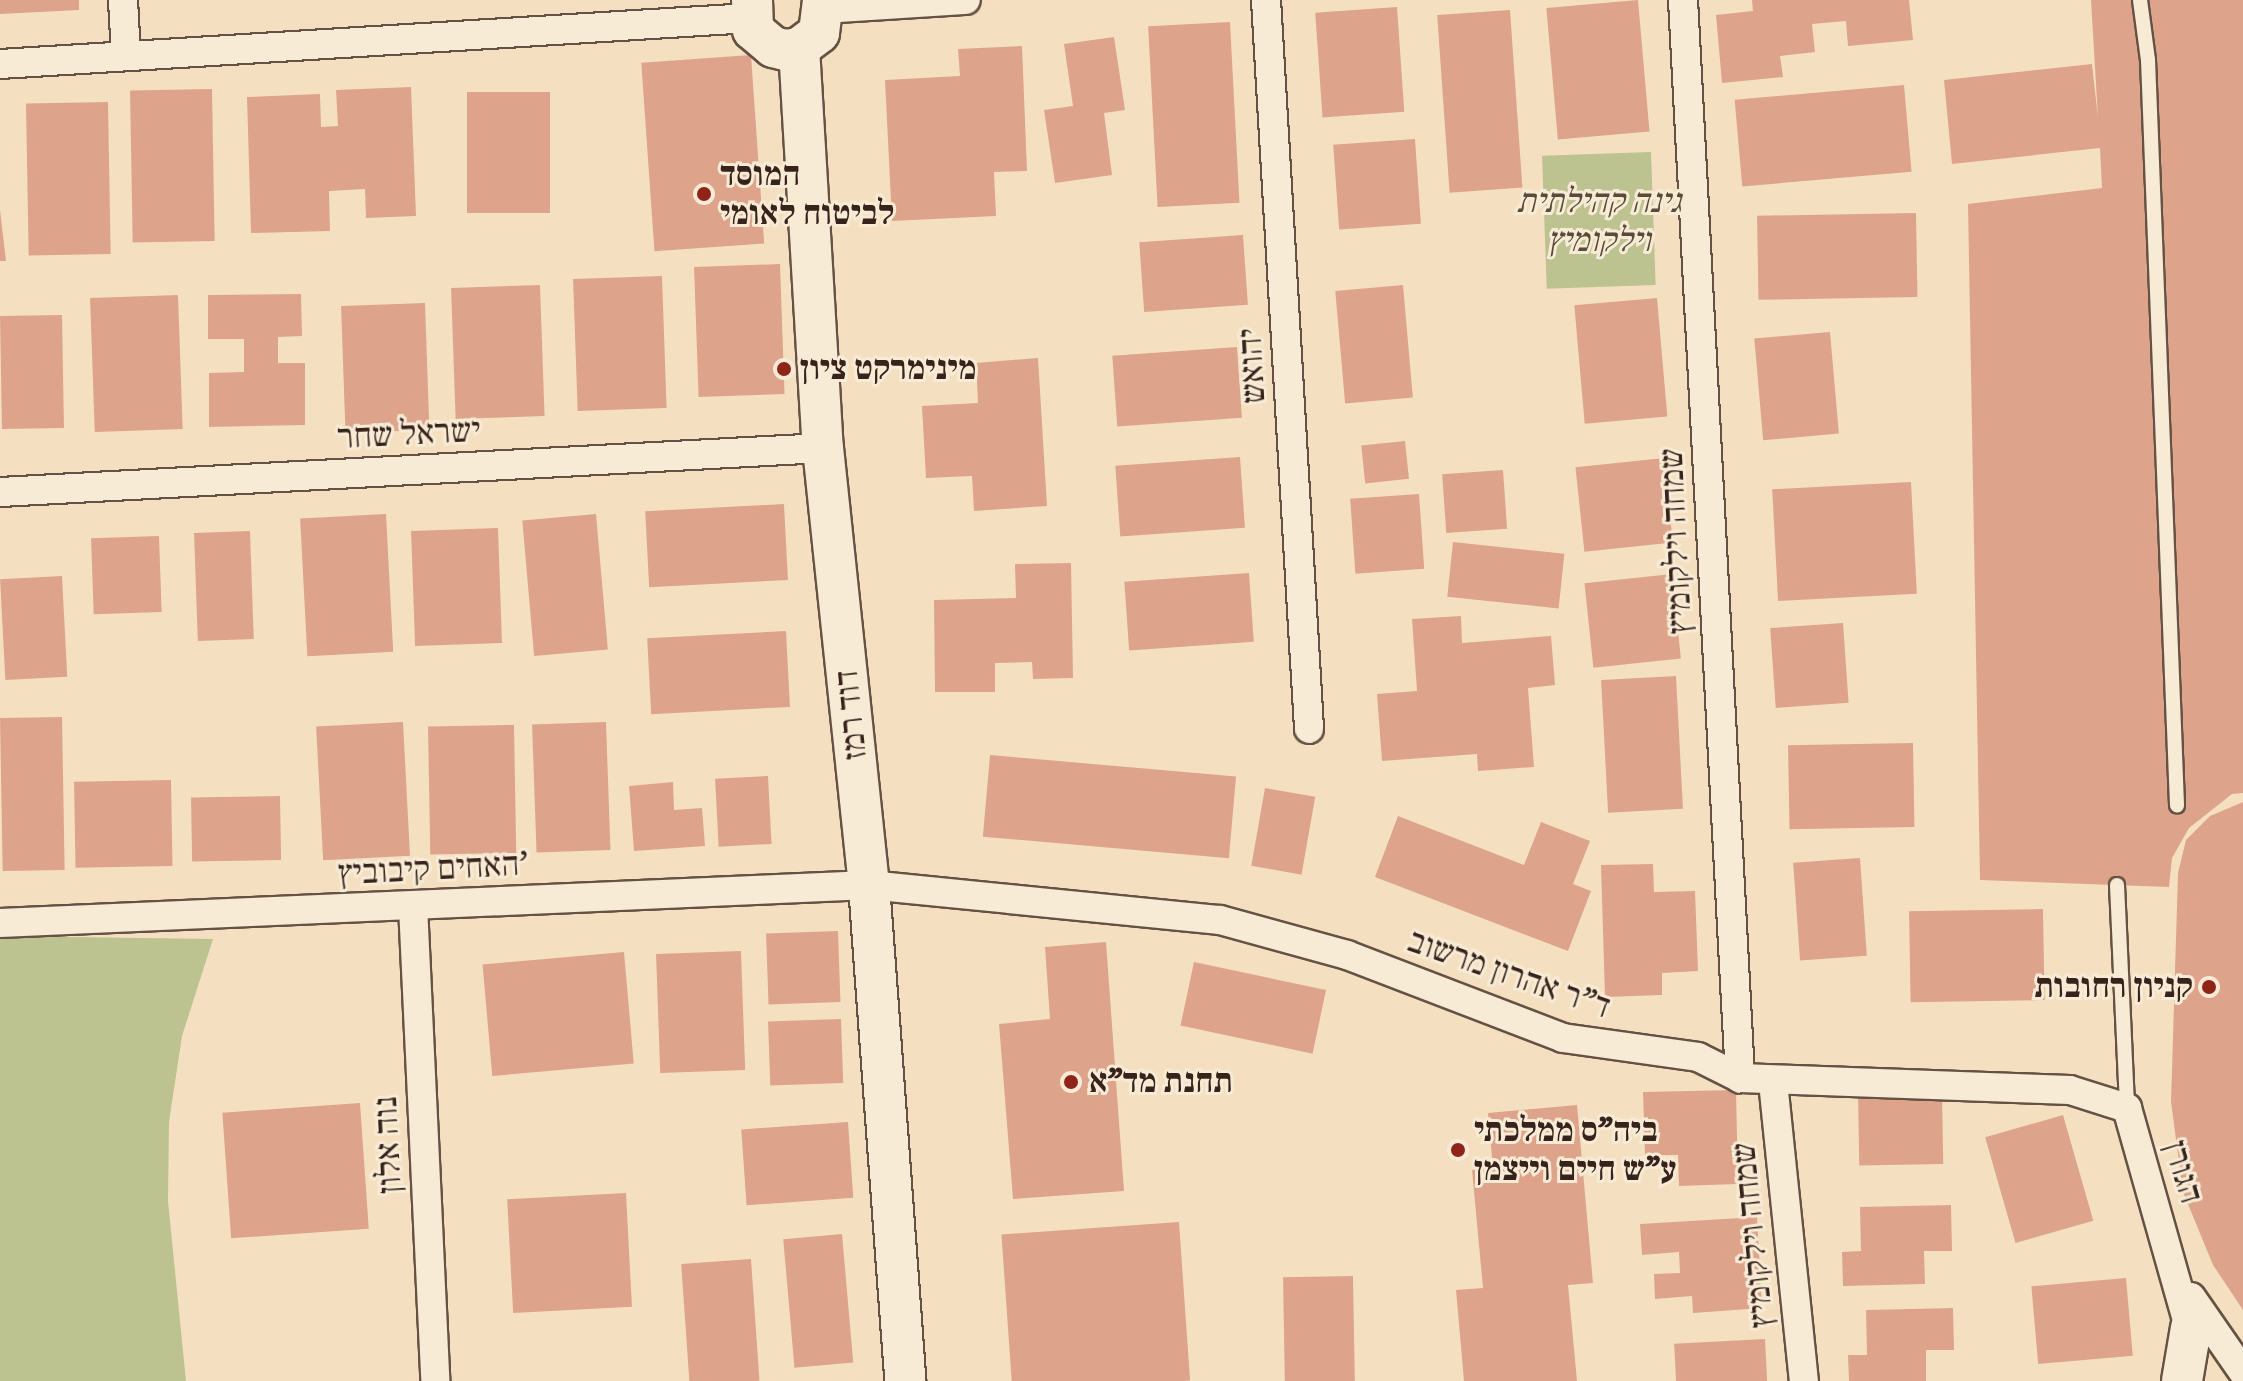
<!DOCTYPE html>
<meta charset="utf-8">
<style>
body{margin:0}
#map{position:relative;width:2243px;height:1381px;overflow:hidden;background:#f4e0c0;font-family:"IM FELL Double Pica","Frank Ruhl Libre",serif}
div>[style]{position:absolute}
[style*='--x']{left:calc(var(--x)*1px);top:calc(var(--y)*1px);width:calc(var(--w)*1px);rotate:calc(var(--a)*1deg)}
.green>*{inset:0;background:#bdc291;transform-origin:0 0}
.building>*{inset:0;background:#dda48b;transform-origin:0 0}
.roads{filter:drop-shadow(2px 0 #665244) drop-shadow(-2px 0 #665244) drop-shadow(0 2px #665244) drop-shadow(0 -2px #665244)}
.lane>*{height:14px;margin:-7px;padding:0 7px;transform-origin:7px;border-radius:7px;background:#f8ebd6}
.street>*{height:28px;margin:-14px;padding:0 14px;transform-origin:14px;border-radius:14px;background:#f8ebd6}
.secondary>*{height:40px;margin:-20px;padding:0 20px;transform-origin:20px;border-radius:20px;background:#f8ebd6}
.dots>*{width:22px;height:22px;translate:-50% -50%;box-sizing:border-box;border:4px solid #f8ebd6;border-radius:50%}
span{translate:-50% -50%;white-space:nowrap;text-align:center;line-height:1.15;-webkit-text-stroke:6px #f8ebd6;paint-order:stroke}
.poi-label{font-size:34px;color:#37231b;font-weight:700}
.left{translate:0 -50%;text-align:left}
.right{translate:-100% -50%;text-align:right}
.park-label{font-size:34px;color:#584b38;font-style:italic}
.street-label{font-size:34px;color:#37231b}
</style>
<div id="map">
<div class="green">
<div style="left:1651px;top:152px;width:133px;height:109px;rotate:88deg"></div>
<div style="clip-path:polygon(0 936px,213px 939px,182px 1036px,169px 1122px,168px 1201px,186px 1381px,0 1381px)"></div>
</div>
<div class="building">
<div style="clip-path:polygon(0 0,79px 0,79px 10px,0 14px)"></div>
<div style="left:1638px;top:0;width:132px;height:92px;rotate:85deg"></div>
<div style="clip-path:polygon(1752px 0,1909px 0,1913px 40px,1848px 46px,1846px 21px,1812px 24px,1815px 52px,1780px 56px,1783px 77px,1722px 83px,1716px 15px,1753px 11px)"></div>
<div style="clip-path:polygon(2091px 0,2243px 0,2243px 793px,2232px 794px,2189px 828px,2172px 858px,2169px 887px,1980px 880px,1968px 204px,2102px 188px,2100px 148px,1952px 164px,1944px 80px,2092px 64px,2098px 118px)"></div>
<div style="left:1397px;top:7px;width:105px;height:82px;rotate:86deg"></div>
<div style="left:1510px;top:10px;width:178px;height:73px;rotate:86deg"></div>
<div style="left:1230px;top:22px;width:181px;height:82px;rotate:87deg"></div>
<div style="clip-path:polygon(1114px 37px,1125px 110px,1104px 113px,1112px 175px,1055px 183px,1044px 110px,1073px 106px,1064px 44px)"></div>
<div style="clip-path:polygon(1022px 46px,1027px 171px,994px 172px,996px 216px,892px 221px,885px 80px,960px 76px,958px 49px)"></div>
<div style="left:751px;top:55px;width:189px;height:110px;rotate:86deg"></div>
<div style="left:1904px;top:85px;width:87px;height:170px;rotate:85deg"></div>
<div style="clip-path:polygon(411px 87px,416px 216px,366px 218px,365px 189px,329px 191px,330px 231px,251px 233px,247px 97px,320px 94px,321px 127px,338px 126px,336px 90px)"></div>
<div style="left:212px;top:89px;width:152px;height:82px;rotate:89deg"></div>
<div style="left:467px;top:92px;width:83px;height:121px"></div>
<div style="left:108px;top:102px;width:152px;height:82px;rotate:89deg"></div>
<div style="left:1415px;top:139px;width:85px;height:82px;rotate:86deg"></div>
<div style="clip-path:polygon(0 210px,6px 261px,0 261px)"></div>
<div style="left:1916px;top:213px;width:84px;height:159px;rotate:89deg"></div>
<div style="left:1243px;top:235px;width:70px;height:104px;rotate:86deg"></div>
<div style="left:780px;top:264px;width:130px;height:86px;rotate:88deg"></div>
<div style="left:662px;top:276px;width:132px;height:89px;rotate:88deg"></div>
<div style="left:540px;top:285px;width:131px;height:89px;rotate:88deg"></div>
<div style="left:1403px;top:285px;width:113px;height:68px;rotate:85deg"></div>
<div style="clip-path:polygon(301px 294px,302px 336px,278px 337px,278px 363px,305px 363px,305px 425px,209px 427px,209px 373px,244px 372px,244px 339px,208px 339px,208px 295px)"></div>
<div style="left:178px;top:295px;width:134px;height:88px;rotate:88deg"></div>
<div style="left:1657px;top:298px;width:119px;height:83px;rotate:85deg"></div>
<div style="left:425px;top:303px;width:127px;height:84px;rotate:88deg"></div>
<div style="left:62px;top:315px;width:113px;height:62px;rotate:89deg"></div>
<div style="left:1830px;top:332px;width:102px;height:76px;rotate:85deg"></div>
<div style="left:1237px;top:347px;width:71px;height:125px;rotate:86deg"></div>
<div style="clip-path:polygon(1038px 358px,1047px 506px,974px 511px,972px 476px,926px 478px,922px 406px,978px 403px,976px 363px)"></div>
<div style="left:1405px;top:441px;width:38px;height:44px;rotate:84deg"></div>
<div style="left:1240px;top:457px;width:71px;height:125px;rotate:86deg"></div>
<div style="left:1664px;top:458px;width:85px;height:89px;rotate:84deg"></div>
<div style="left:1503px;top:470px;width:59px;height:61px;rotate:86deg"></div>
<div style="left:1911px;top:482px;width:112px;height:139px;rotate:87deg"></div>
<div style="left:1419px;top:494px;width:75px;height:69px;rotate:86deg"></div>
<div style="left:784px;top:504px;width:76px;height:139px;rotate:87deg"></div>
<div style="left:386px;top:514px;width:138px;height:86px;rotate:87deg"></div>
<div style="left:596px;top:514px;width:136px;height:74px;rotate:85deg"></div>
<div style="left:498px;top:528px;width:115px;height:87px;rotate:88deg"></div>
<div style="left:250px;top:531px;width:108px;height:56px;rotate:88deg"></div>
<div style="left:159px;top:536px;width:76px;height:68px;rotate:88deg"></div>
<div style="left:1453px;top:542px;width:112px;height:55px;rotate:6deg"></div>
<div style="clip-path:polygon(1071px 563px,1073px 678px,1033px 679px,1032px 662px,995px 663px,995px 692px,935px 692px,934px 600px,1016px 598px,1015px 564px)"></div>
<div style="left:1249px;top:573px;width:69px;height:125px;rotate:86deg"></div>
<div style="left:1672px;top:574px;width:85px;height:88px;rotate:84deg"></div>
<div style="left:62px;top:576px;width:101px;height:62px;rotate:87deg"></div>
<div style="clip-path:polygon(1461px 616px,1462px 643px,1551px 636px,1555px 685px,1528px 688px,1534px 767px,1478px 771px,1477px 754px,1382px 761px,1377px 694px,1417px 691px,1412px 619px)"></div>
<div style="left:1843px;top:623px;width:80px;height:73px;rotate:86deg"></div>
<div style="left:786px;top:631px;width:76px;height:139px;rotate:87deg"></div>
<div style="left:1676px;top:676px;width:133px;height:75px;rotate:87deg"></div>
<div style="left:62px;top:717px;width:153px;height:62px;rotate:89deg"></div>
<div style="left:403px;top:722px;width:134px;height:87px;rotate:87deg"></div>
<div style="left:606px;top:722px;width:128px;height:74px;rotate:88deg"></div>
<div style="left:514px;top:725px;width:128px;height:86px;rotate:89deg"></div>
<div style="left:1913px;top:743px;width:84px;height:125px;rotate:89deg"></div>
<div style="left:990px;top:755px;width:247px;height:82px;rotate:5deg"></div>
<div style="left:768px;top:776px;width:68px;height:53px;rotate:87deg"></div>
<div style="left:171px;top:780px;width:86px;height:97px;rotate:89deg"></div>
<div style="clip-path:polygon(673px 782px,674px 810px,702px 808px,705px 846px,634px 851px,629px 786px)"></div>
<div style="left:1265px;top:788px;width:51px;height:79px;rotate:10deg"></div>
<div style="left:280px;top:796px;width:64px;height:89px;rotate:89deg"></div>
<div style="clip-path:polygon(2243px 802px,2243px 1310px,2213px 1265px,2183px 1192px,2171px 1102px,2178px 873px,2186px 840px,2210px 816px)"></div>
<div style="clip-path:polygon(1398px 816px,1524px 865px,1541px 822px,1590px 841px,1573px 884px,1591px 891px,1568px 951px,1375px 877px)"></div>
<div style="left:1860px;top:858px;width:98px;height:67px;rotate:86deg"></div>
<div style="clip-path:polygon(1653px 864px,1654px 892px,1695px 891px,1698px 971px,1662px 973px,1662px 995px,1605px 997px,1601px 865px)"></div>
<div style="left:2043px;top:909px;width:91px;height:134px;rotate:89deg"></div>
<div style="left:838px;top:931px;width:71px;height:72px;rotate:88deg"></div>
<div style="clip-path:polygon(1106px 942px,1124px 1191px,1013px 1199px,999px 1024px,1050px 1019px,1045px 947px)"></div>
<div style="left:741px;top:951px;width:119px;height:85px;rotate:88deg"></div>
<div style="left:624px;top:952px;width:112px;height:142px;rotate:85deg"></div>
<div style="left:1194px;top:962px;width:135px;height:65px;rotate:12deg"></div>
<div style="left:841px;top:1019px;width:64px;height:73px;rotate:88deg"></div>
<div style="clip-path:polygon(1736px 1090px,1738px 1184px,1679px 1186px,1678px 1155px,1645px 1155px,1643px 1092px)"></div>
<div style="left:1942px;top:1092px;width:72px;height:84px;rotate:89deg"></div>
<div style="left:360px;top:1103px;width:126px;height:138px;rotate:86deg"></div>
<div style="clip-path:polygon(1577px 1105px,1593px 1283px,1568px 1285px,1577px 1381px,1464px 1381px,1456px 1290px,1483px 1288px,1472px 1170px,1493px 1168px,1488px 1113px)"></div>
<div style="left:2063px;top:1115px;width:110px;height:81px;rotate:74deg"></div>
<div style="left:848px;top:1122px;width:76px;height:107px;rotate:86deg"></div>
<div style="left:626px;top:1193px;width:114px;height:119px;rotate:87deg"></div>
<div style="clip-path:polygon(1951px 1205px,1952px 1251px,1924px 1251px,1925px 1284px,1843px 1286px,1842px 1252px,1861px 1251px,1860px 1207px)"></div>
<div style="clip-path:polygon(1757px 1217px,1762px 1308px,1693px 1313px,1692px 1296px,1655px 1299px,1654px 1274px,1680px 1273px,1679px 1252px,1642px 1255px,1640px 1224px)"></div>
<div style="left:1179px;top:1222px;width:159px;height:178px;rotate:86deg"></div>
<div style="left:842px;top:1234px;width:129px;height:59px;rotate:85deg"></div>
<div style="left:751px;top:1259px;width:122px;height:70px;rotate:86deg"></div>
<div style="left:1353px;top:1276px;width:105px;height:70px;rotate:89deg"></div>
<div style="left:2126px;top:1278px;width:78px;height:95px;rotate:85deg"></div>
<div style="clip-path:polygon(1953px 1308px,1954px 1350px,1926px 1350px,1926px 1381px,1849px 1381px,1848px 1355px,1867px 1355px,1866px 1310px)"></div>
<div style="left:1765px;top:1339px;width:42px;height:91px;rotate:87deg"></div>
</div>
<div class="roads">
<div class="lane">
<div style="--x:2140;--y:0;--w:61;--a:82.4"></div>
<div style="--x:2148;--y:60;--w:746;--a:87.77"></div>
<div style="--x:2117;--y:885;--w:223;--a:87.4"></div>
</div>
<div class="street">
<div style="--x:123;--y:0;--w:56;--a:86.9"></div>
<div style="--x:1266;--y:0;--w:730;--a:86.62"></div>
<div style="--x:1683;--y:0;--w:1080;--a:86.97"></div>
<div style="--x:825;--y:9;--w:141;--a:-3.7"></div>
<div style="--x:0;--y:64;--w:751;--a:-3.51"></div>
<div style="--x:0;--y:492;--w:824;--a:-3.06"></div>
<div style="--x:413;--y:906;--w:476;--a:87.3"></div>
<div style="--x:0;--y:923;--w:870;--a:-2.5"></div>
<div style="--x:869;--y:885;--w:353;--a:5.7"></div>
<div style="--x:1220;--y:920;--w:132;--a:15.4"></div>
<div style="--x:1347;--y:955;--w:231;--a:21"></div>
<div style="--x:1563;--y:1038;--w:136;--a:8"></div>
<div style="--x:1698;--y:1057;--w:47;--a:26.6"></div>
<div style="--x:1740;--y:1078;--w:330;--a:2.1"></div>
<div style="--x:2070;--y:1090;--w:60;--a:17.5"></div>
<div style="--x:2127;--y:1108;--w:246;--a:74.2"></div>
<div style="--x:1773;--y:1082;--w:301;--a:84.1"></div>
<div style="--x:2191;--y:1297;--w:91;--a:55.3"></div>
</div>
<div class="secondary">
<div style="--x:752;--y:0;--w:30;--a:88"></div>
<div style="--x:753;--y:30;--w:26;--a:40"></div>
<div style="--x:773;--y:47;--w:12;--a:14"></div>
<div style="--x:785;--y:50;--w:14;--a:-8"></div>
<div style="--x:799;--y:48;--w:25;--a:-37"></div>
<div style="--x:819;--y:33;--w:33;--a:-83"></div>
<div style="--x:799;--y:48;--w:401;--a:86.6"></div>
<div style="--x:823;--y:448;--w:439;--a:84"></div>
<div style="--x:869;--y:885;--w:497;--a:85.8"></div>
<div style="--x:2182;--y:1381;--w:54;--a:-80.4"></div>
</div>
</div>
<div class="dots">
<div style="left:704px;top:194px;background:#8f2418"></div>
<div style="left:784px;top:369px;background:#8f2418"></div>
<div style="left:2209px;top:987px;background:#8f2418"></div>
<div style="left:1071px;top:1082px;background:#8f2418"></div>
<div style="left:1458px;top:1150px;background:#8f2418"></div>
</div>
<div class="poi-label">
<span class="left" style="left:720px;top:194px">המוסד<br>לביטוח לאומי</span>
<span class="left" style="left:800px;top:369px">מינימרקט ציון</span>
<span class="right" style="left:2193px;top:987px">קניון רחובות</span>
<span class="left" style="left:1089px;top:1082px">תחנת מד"א</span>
<span class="left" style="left:1474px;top:1150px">ביה"ס ממלכתי<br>ע"ש חיים וייצמן</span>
</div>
<div class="park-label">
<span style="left:1599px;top:221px">גינה קהילתית<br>וילקומיץ</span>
</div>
<div class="street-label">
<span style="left:1252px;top:366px;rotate:-93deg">יהואש</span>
<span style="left:409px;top:434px;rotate:-3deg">ישראל שחר</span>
<span style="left:1676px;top:541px;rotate:-93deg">שמחה וילקומיץ</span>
<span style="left:851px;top:715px;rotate:-96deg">דוד רמז</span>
<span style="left:433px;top:869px;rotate:-3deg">האחים קיבוביץ'</span>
<span style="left:1509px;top:974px;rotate:19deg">ד"ר אהרון מרשוב</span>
<span style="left:388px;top:1145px;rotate:-93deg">נוה אלון</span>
<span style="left:2183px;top:1172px;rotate:73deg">הגורן</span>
<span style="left:1753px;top:1235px;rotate:-96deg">שמחה וילקומיץ</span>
</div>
</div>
